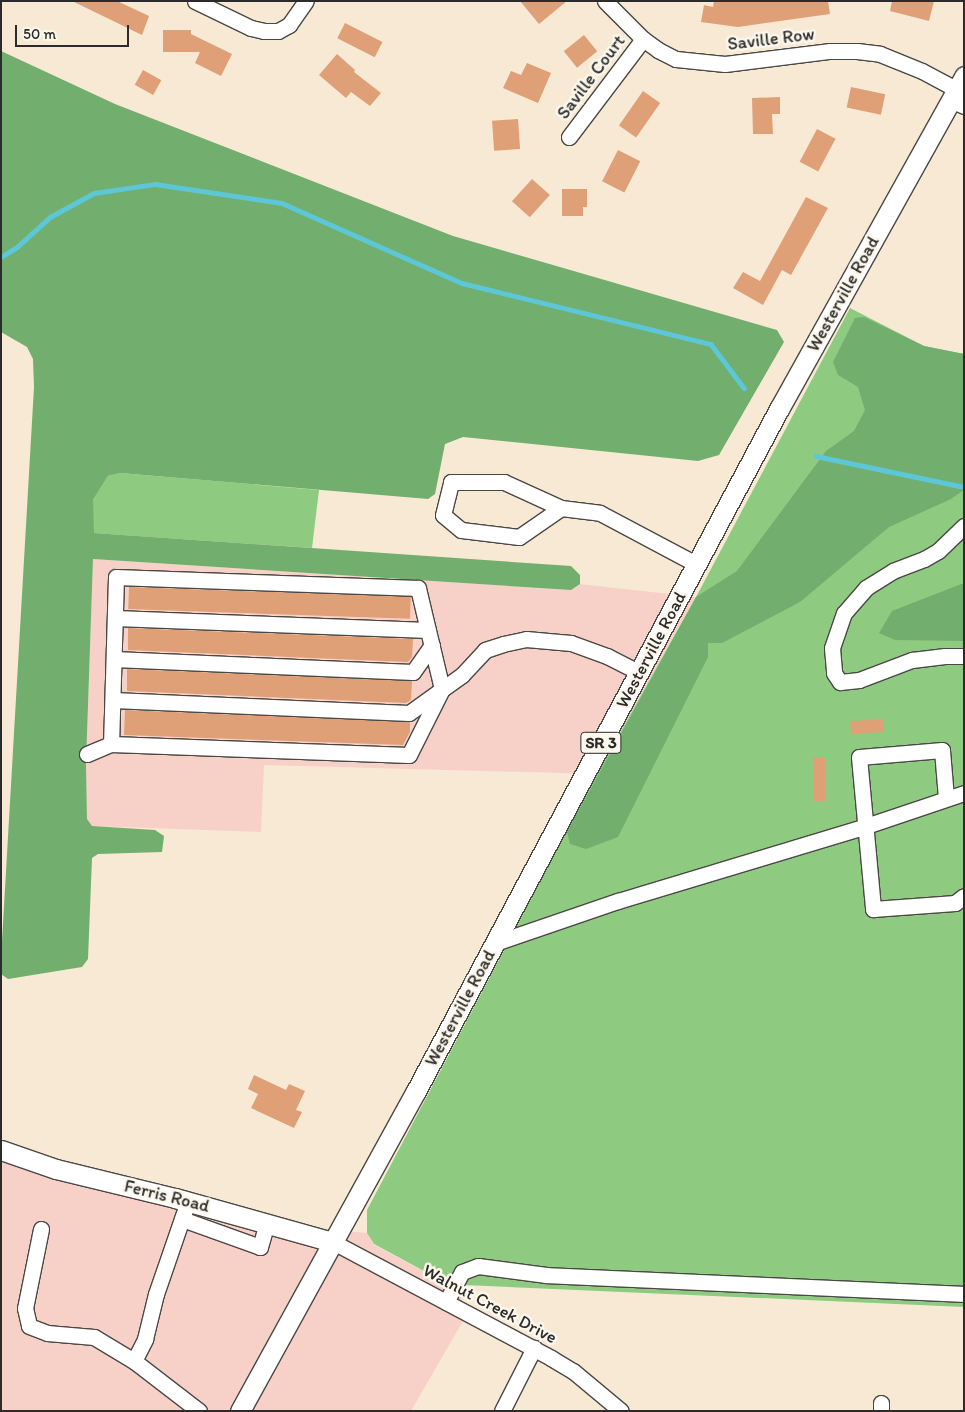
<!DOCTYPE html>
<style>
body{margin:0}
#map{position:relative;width:965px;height:1412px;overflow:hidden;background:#f7e9d4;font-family:Itim,sans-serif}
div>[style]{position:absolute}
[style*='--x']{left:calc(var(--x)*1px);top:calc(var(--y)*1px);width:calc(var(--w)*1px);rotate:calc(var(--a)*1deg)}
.built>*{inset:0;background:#f7d1c8}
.green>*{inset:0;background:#8eca80}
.forest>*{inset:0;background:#72ae6e}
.stream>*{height:4.5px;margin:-2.25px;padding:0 2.25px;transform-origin:2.25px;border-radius:2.25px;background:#5dc7d8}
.building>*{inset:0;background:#df9f77;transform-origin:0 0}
.roads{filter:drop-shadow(1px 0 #4a4844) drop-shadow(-1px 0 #4a4844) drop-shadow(0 1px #4a4844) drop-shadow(0 -1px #4a4844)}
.minor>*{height:15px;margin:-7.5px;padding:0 7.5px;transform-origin:7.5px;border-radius:7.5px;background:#fff}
.major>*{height:19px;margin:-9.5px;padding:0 9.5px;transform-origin:9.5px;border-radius:9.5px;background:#fff}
span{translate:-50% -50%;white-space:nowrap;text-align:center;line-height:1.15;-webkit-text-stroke:5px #fbf7ec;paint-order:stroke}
.shield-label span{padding:1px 4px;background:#fbf7ec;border:1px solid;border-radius:4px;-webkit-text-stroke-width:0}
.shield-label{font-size:16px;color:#2b2b2b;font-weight:700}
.street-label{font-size:18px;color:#2b2b2b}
.frame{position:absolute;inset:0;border:2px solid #2b2b2b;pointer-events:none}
.scale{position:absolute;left:15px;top:25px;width:114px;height:22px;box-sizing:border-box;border:2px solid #2b2b2b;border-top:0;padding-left:6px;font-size:15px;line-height:18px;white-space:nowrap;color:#2b2b2b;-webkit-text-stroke:4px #fbf7ec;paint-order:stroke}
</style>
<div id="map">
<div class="built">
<div style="clip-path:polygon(93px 559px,571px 590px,580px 584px,696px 597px,597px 774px,264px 765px,261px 832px,91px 826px,87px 819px,86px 764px)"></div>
<div style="clip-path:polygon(1px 1149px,297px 1227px,367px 1233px,374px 1245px,461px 1291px,463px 1321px,411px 1411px,1px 1411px)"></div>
</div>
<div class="green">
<div style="clip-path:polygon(850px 308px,924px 346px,964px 354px,964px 1307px,465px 1285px,461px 1291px,374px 1244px,367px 1233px,367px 1210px,597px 774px,696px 597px)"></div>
<div style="clip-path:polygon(120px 473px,319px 490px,312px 548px,93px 533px,93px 500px,108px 476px)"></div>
</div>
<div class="forest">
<div style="clip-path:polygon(1px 51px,115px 104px,453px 236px,777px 330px,784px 342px,719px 455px,698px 461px,463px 437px,445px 444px,435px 494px,428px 499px,120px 473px,108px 476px,93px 500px,94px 533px,571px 566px,580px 575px,580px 584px,571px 590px,93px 559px,86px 764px,87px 819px,92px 826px,155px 830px,164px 836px,162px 852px,98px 854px,92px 858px,88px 959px,82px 967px,8px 979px,1px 974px,1px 958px,34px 387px,33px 359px,27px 347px,1px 332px)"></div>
<div style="clip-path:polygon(864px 317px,924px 346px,964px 354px,964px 490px,951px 499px,889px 527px,800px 602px,722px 643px,708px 643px,708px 657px,618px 837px,586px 849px,570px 844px,567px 832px,696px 597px,737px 571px,826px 451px,854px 431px,865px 410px,858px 387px,838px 375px,833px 362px,855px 318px)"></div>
<div style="clip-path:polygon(964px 583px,964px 641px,895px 640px,879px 633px,892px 611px)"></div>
</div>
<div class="stream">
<div style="--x:1;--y:257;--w:19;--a:-32"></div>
<div style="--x:17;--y:247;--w:45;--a:-42.3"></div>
<div style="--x:50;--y:217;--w:50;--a:-28.6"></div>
<div style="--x:94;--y:193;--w:62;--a:-8.4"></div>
<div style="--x:155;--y:184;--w:128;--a:8.5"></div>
<div style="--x:282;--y:203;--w:197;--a:24"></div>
<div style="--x:462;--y:283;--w:256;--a:13.8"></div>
<div style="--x:711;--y:344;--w:55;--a:53.1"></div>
<div style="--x:816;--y:456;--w:151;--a:11.8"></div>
</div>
<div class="building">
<div style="clip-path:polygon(72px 1px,117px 1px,149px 16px,142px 35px)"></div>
<div style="clip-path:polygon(520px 1px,567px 1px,539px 24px)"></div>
<div style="clip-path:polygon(714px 1px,828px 1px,830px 14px,738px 27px,701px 22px,704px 5px,713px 7px)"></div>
<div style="clip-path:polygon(892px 1px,934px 1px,929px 21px,890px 11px)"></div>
<div style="left:345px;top:23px;width:42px;height:17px;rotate:27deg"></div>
<div style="clip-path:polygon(163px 30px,191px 30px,191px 34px,232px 54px,221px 76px,195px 63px,200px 52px,163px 52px)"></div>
<div style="left:584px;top:35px;width:21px;height:26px;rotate:51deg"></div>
<div style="clip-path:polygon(337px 54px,355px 70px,354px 72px,381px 93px,370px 106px,351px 92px,346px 98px,319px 75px)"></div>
<div style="clip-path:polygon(527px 63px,551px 73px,538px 103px,503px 88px,511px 71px,521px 75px)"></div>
<div style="left:143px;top:70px;width:21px;height:17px;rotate:29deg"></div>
<div style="left:851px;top:87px;width:35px;height:21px;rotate:12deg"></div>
<div style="left:643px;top:91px;width:21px;height:42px;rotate:35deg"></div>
<div style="clip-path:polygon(780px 97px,780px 114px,772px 114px,773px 134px,753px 134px,752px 98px)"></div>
<div style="left:518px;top:119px;width:30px;height:26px;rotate:86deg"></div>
<div style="left:817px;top:129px;width:21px;height:37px;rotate:28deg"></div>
<div style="left:618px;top:150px;width:25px;height:35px;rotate:27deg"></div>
<div style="left:532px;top:179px;width:24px;height:30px;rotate:42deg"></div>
<div style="clip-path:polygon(562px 189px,587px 189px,587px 207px,583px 207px,583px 216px,562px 216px)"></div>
<div style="clip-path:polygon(806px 197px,828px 208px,791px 275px,782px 270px,763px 305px,733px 288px,743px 272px,760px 281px)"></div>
<div style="left:129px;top:587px;width:282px;height:22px;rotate:2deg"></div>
<div style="clip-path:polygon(128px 628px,413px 639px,412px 657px,408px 662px,128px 650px)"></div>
<div style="clip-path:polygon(127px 669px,412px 681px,411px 700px,406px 703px,127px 691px)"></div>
<div style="clip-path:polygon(125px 710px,410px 722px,410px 732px,403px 745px,124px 735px)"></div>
<div style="left:883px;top:719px;width:13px;height:33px;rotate:86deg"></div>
<div style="left:813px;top:757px;width:12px;height:44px"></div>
<div style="clip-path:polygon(254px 1075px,286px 1090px,289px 1084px,305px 1091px,296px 1110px,302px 1112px,294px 1128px,251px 1108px,258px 1094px,248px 1089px)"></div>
</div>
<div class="roads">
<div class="minor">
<div style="--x:195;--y:1;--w:62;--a:25.7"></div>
<div style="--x:251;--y:28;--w:13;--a:13"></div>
<div style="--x:264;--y:31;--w:14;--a:0"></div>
<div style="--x:278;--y:31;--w:13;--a:-29"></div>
<div style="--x:289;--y:25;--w:29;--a:-55"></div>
<div style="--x:605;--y:1;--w:54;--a:45"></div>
<div style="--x:643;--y:39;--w:19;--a:36"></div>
<div style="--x:658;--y:50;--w:20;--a:27"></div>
<div style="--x:676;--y:59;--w:49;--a:5.8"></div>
<div style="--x:725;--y:64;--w:106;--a:-7.1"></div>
<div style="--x:830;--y:51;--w:27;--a:0"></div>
<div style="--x:857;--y:51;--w:23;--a:7"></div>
<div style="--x:880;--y:54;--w:45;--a:22"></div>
<div style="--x:922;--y:71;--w:38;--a:28"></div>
<div style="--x:950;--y:100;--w:15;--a:23"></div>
<div style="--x:569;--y:137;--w:123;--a:-52.9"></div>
<div style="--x:561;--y:508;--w:51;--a:145.4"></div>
<div style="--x:519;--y:537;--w:58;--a:-173.1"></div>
<div style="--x:461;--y:530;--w:23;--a:-140"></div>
<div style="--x:443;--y:515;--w:34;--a:-76"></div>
<div style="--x:451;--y:482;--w:53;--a:0"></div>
<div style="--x:504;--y:482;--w:63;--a:24.5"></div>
<div style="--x:561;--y:508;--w:39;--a:7"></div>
<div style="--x:600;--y:513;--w:109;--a:28"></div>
<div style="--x:964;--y:526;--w:36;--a:136"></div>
<div style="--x:938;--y:551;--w:16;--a:150"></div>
<div style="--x:924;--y:559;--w:33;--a:159"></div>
<div style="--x:893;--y:571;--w:32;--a:148"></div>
<div style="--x:866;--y:588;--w:33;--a:131"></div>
<div style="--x:844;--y:613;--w:37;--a:109"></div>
<div style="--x:832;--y:648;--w:25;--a:85"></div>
<div style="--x:834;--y:673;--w:11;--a:56"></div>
<div style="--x:840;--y:682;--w:19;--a:-6"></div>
<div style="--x:859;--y:680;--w:57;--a:-20.7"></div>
<div style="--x:912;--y:660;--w:33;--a:-7"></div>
<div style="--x:945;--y:656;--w:19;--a:0"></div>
<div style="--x:115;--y:618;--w:313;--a:2.2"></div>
<div style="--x:114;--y:659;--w:299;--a:2.5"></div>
<div style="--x:413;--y:672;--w:33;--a:-55"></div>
<div style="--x:113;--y:700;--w:296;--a:2.5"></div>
<div style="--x:409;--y:713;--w:65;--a:-35.6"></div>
<div style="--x:462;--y:675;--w:34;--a:-47"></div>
<div style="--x:485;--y:650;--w:19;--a:-18"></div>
<div style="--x:503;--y:644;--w:24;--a:-12"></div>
<div style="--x:526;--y:639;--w:45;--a:5.1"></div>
<div style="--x:571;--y:643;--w:38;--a:20"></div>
<div style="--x:607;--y:656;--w:36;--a:27"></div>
<div style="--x:87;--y:754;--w:26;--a:-23"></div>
<div style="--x:111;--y:744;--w:298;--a:2.1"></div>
<div style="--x:409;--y:755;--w:74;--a:-63.4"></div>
<div style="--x:442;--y:689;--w:104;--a:-103.4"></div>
<div style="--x:418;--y:588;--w:302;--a:-177.9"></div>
<div style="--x:116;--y:577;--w:167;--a:91.7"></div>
<div style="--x:946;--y:798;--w:48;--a:-94.8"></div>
<div style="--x:942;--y:750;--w:83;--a:175.2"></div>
<div style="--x:859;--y:757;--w:153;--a:84.7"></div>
<div style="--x:873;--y:909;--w:82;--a:-4.2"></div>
<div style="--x:955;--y:903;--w:11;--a:-38"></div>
<div style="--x:495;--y:943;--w:130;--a:-18.9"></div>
<div style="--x:618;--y:901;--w:259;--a:-16.8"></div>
<div style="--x:866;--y:826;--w:103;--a:-18.6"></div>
<div style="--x:182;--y:1219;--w:83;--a:19.7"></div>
<div style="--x:260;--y:1247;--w:25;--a:-74"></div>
<div style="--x:41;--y:1229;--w:81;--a:101.4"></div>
<div style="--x:25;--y:1308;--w:18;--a:77"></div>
<div style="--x:29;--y:1326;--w:19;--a:21"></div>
<div style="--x:47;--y:1333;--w:47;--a:4.9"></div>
<div style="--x:94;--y:1337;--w:47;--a:31"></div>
<div style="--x:134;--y:1361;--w:82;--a:37.6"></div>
<div style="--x:333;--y:1242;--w:247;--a:28"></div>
<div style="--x:551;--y:1358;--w:26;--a:31"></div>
<div style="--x:573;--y:1371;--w:62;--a:39.8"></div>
<div style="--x:446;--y:1302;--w:34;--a:-62"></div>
<div style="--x:462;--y:1272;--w:17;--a:-21"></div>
<div style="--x:478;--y:1266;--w:69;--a:7.5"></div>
<div style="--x:546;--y:1275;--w:418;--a:2.6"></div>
<div style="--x:134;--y:1361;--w:25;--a:-63"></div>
<div style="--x:145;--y:1339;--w:46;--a:-76.3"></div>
<div style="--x:156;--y:1294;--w:98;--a:-71"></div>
<div style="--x:502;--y:1411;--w:71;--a:-63.1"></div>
<div style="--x:881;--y:1411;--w:8;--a:-90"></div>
</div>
<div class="major">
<div style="--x:1;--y:1150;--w:58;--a:19.1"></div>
<div style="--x:56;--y:1169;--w:122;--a:13.7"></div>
<div style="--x:175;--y:1198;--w:164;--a:15.6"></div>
<div style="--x:240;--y:1411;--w:365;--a:-61.2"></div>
<div style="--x:416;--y:1091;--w:773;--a:-61.98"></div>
<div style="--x:779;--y:409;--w:381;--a:-60.9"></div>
</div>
</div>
<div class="shield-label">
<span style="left:601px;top:743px">SR 3</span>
</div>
<div class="street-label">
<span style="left:771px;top:39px;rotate:-7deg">Saville Row</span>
<span style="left:591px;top:77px;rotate:-53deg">Saville Court</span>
<span style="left:843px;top:294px;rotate:-61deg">Westerville Road</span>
<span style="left:651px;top:650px;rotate:-62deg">Westerville Road</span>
<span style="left:460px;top:1008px;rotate:-62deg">Westerville Road</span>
<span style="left:167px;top:1196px;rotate:14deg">Ferris Road</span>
<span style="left:490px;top:1304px;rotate:28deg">Walnut Creek Drive</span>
</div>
<div class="frame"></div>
<div class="scale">50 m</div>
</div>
